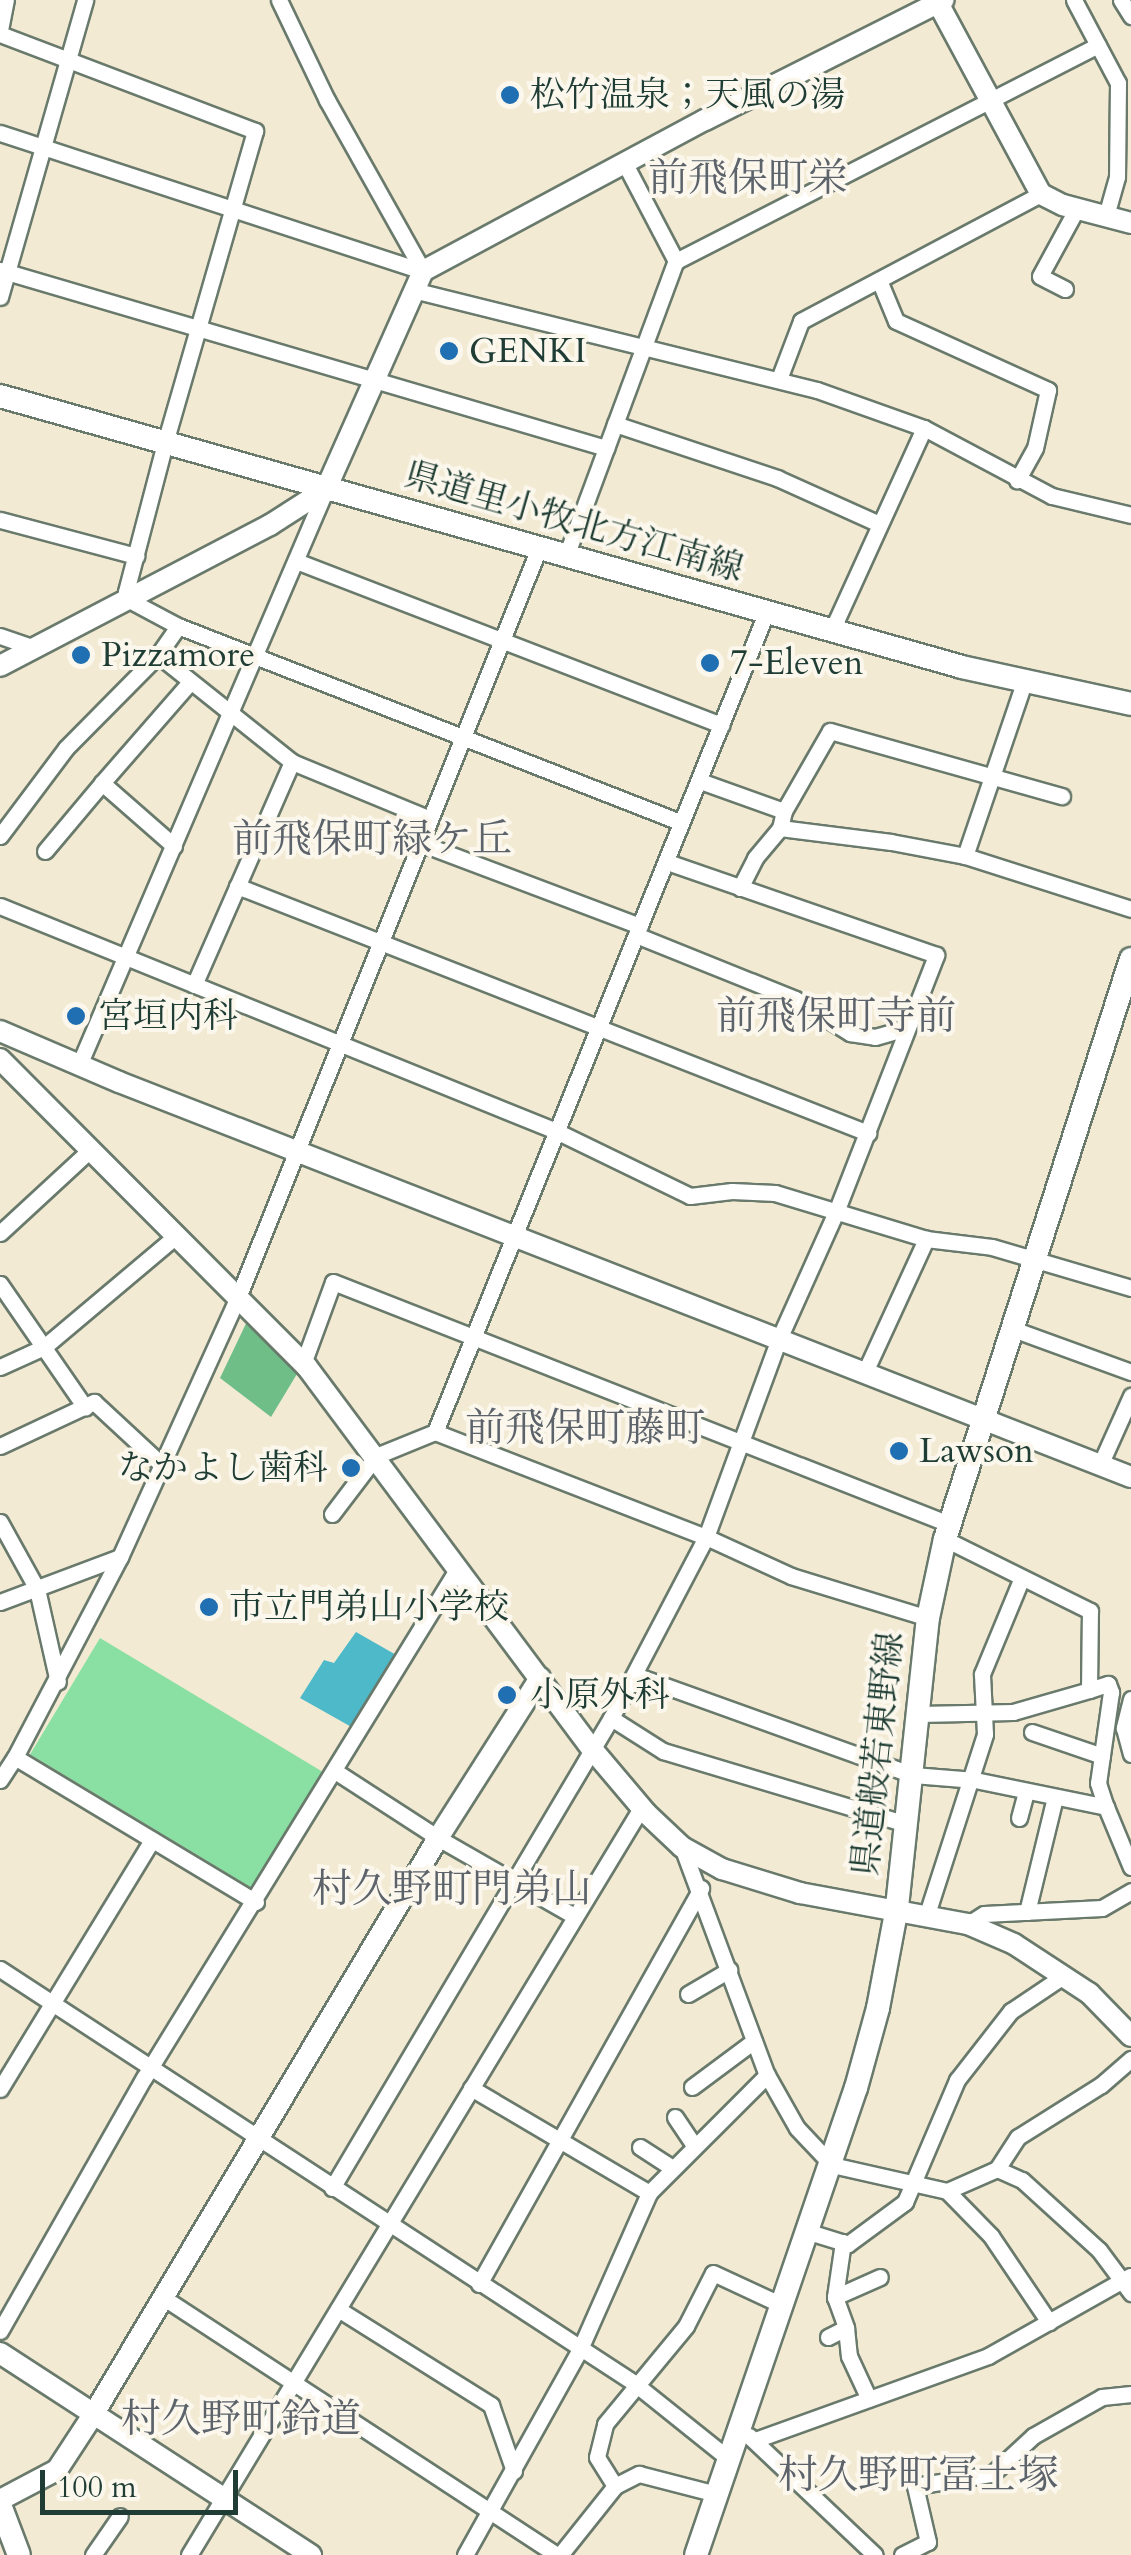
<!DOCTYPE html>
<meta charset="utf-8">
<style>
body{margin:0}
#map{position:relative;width:1131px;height:2555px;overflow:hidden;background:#f3ead3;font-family:Cardo,"Noto Serif JP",serif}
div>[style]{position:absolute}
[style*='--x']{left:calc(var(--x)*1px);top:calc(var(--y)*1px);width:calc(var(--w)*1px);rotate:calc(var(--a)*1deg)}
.green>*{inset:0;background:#8ae0a2;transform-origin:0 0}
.forest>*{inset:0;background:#6fbe88}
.water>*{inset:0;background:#4db9c9}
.roads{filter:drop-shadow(2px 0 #697a6c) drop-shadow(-2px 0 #697a6c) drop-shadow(0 2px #697a6c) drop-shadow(0 -2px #697a6c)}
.minor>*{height:15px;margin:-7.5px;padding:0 7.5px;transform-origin:7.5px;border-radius:7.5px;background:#fff}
.tertiary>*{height:20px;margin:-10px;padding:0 10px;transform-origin:10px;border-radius:10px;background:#fff}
.secondary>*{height:22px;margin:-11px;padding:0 11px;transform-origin:11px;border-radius:11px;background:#fff}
.dots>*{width:28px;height:28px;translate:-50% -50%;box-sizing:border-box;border:5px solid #fbf7ec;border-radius:50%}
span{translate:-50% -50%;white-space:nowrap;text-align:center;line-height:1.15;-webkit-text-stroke:8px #fbf7ec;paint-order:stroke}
.poi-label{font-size:35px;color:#1f3d34}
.left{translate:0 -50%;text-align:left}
.right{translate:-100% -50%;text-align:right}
.street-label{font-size:35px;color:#1f3d34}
.quarter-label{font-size:40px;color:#5c636b}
.scale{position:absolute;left:40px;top:2470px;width:198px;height:45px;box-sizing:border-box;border:5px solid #1f3d34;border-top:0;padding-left:12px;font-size:30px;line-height:35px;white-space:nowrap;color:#1f3d34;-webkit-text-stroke:8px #fbf7ec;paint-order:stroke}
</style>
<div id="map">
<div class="green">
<div style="left:100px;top:1638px;width:266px;height:136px;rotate:31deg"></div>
</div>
<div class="forest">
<div style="clip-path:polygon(252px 1311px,303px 1364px,271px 1417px,220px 1378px)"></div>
</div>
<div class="water">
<div style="clip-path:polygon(356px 1632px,398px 1656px,355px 1729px,300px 1698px,324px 1660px,334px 1663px)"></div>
</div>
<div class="roads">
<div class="minor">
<div style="--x:279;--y:0;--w:111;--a:64.4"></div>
<div style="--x:327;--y:100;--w:196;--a:60.7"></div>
<div style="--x:1074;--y:0;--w:94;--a:62.1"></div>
<div style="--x:1118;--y:83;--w:94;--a:90.6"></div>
<div style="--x:1117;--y:177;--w:41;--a:105.8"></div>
<div style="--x:1121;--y:0;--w:19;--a:58"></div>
<div style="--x:0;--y:30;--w:31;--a:-79"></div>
<div style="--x:0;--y:34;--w:273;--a:20.8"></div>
<div style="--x:255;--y:131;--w:325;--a:106.1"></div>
<div style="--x:165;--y:443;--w:154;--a:104.7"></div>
<div style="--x:126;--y:592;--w:9;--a:69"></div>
<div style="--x:129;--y:600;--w:55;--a:28"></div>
<div style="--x:178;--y:626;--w:539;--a:21.33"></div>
<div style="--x:0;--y:133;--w:445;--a:18.1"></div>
<div style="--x:625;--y:164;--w:110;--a:62.3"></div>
<div style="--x:0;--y:270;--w:632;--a:16.37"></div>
<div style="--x:879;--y:280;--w:44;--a:67.5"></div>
<div style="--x:896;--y:321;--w:167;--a:24.4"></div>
<div style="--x:1048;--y:390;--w:59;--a:102.6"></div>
<div style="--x:1035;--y:448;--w:37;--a:119"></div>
<div style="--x:1065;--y:289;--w:28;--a:-153"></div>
<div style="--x:1040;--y:276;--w:77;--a:-61.4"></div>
<div style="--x:413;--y:290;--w:416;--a:13.9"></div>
<div style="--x:817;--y:390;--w:114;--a:19.6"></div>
<div style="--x:924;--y:428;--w:145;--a:28"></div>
<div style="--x:1052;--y:496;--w:81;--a:13.5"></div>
<div style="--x:0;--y:297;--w:309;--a:-74"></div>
<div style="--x:779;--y:379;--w:62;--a:-69.2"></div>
<div style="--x:801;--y:321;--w:272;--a:-27.9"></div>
<div style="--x:615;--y:424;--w:171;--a:18.4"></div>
<div style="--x:777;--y:478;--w:110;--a:24.2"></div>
<div style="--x:0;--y:520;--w:141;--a:14.8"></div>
<div style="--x:566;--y:556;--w:315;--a:-69.6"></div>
<div style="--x:676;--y:261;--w:474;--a:-27.1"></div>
<div style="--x:296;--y:561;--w:456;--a:21.1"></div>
<div style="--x:832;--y:630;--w:222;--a:-65.5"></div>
<div style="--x:0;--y:636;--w:37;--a:19"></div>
<div style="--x:158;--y:655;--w:171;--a:38.6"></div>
<div style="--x:292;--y:762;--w:149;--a:22.4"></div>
<div style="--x:700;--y:781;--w:89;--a:19.7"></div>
<div style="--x:784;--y:811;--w:17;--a:103"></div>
<div style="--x:780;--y:828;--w:112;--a:7.2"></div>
<div style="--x:891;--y:842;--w:75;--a:10.7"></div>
<div style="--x:965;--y:856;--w:183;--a:-71.2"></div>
<div style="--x:784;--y:811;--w:92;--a:-60.1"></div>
<div style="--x:830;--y:731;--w:241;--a:15.7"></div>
<div style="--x:0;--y:836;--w:110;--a:-53.1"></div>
<div style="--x:66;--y:748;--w:131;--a:-45.3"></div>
<div style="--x:158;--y:655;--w:35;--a:-55"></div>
<div style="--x:420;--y:843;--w:235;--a:20.7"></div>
<div style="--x:174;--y:846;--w:96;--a:-138.8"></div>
<div style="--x:102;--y:783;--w:134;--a:-48.9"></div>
<div style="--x:45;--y:851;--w:89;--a:-50"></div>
<div style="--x:965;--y:856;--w:174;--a:17.7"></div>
<div style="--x:237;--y:886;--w:678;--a:21.38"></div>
<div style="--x:740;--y:888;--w:34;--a:-63"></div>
<div style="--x:755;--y:858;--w:39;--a:-50"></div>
<div style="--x:0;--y:906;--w:600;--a:22.03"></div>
<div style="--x:556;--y:1131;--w:149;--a:25.9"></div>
<div style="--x:690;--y:1196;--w:42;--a:-6.8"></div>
<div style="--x:732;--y:1191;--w:43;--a:2.7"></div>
<div style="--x:775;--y:1193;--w:158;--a:16.9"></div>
<div style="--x:926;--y:1239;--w:66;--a:6.9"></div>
<div style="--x:992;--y:1247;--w:145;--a:16.4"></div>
<div style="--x:636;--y:935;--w:171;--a:21.9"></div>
<div style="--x:795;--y:999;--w:65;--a:31.7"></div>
<div style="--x:850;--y:1033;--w:25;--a:9"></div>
<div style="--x:875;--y:1037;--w:32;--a:-16"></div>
<div style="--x:194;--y:985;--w:244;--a:-66.3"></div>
<div style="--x:79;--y:1065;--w:627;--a:-66.79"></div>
<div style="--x:0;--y:1233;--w:122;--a:-42.7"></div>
<div style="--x:0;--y:1284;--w:150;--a:55.4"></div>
<div style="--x:1010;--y:1328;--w:129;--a:20"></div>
<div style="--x:303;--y:1364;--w:87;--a:-69.9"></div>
<div style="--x:333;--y:1282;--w:662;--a:21.45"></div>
<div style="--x:0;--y:1367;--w:48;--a:-24.4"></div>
<div style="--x:44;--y:1347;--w:172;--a:-40.1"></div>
<div style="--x:864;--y:1374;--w:149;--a:-65.3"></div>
<div style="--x:435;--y:1432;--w:883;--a:-67.99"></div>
<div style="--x:0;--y:1446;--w:104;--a:-25.1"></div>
<div style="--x:94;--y:1402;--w:93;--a:42.8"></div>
<div style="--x:1100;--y:1465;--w:76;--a:-65.8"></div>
<div style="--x:332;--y:1514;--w:73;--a:-52.8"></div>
<div style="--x:376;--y:1456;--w:64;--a:-22.1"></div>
<div style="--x:435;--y:1432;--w:291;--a:21.2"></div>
<div style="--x:706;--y:1537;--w:94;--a:24.6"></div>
<div style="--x:791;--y:1576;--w:143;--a:17"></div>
<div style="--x:0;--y:1522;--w:77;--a:61.1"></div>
<div style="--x:37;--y:1589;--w:95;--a:77.3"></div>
<div style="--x:0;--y:1602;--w:128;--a:-20.6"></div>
<div style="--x:635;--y:1675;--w:295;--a:19.8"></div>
<div style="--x:913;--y:1775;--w:62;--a:4.6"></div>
<div style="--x:975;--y:1780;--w:134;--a:11.6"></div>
<div style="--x:1106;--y:1807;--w:65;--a:67.4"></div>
<div style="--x:1089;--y:1690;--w:20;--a:-18"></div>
<div style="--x:1108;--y:1684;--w:9;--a:69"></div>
<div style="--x:1111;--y:1692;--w:92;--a:98.1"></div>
<div style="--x:1098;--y:1783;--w:25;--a:72"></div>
<div style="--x:1131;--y:1699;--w:30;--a:104"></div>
<div style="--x:1124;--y:1728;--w:27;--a:75"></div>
<div style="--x:919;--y:1714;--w:94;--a:-1.2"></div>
<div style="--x:1013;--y:1712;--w:79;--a:-16.1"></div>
<div style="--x:1089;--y:1690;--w:79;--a:-89.3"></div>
<div style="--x:1090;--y:1611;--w:162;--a:-153.6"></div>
<div style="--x:611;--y:1718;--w:62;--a:32.4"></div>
<div style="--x:663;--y:1751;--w:255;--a:16.7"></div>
<div style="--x:1032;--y:1732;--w:74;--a:18.9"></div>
<div style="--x:335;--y:1771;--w:123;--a:33"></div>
<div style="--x:438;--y:1838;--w:157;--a:29.8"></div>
<div style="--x:0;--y:1780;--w:27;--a:-57"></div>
<div style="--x:1019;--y:1818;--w:28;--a:-75"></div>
<div style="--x:682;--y:1847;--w:243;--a:69.6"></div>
<div style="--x:767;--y:2075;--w:61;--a:60.5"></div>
<div style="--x:797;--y:2128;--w:51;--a:46.6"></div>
<div style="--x:832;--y:2165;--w:118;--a:12.7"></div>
<div style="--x:947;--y:2191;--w:55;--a:-23.7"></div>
<div style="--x:997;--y:2169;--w:27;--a:24"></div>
<div style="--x:1022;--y:2180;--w:104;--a:42.3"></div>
<div style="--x:1099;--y:2250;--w:54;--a:53.3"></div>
<div style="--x:256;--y:1902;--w:281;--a:-149"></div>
<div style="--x:15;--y:1757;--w:226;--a:-62.3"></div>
<div style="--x:120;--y:1557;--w:288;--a:-65.6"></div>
<div style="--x:239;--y:1295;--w:805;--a:-68.12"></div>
<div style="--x:1027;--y:1912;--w:118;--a:-76.3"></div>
<div style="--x:927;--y:1914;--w:189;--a:-72.1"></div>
<div style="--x:985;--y:1734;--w:60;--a:-92.9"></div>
<div style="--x:982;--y:1674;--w:102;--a:-67.5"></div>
<div style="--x:968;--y:1924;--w:19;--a:-32"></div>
<div style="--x:984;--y:1914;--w:118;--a:-2.9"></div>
<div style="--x:1102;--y:1908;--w:34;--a:-30"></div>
<div style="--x:0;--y:1969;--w:757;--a:33.14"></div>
<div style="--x:634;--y:2383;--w:123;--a:38.7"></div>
<div style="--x:688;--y:1994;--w:48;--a:-30.3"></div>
<div style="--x:692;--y:2087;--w:77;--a:-36.6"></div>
<div style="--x:471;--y:2088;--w:207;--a:30.5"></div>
<div style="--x:0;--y:2089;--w:292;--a:-58.6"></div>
<div style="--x:675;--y:2117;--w:34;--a:56"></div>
<div style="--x:640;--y:2147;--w:37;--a:33"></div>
<div style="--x:997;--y:2169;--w:38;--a:-57"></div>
<div style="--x:1018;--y:2137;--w:98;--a:-32.1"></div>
<div style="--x:1101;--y:2085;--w:40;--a:-41"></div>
<div style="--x:332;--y:2188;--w:547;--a:-59.31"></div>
<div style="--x:611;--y:1718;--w:204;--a:-62.3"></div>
<div style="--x:706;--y:1537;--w:209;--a:-69.8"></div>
<div style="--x:778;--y:1341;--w:141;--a:-65.8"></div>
<div style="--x:836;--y:1212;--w:276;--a:-68.7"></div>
<div style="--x:936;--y:955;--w:285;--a:-160.9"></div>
<div style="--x:947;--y:2191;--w:63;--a:45.6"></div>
<div style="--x:991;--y:2236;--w:104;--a:56"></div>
<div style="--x:809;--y:2232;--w:41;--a:17.1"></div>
<div style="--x:848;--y:2244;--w:71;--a:-36.4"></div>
<div style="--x:905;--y:2202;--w:133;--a:-66.9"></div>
<div style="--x:957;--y:2080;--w:88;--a:-52"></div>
<div style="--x:1011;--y:2011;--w:63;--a:-33.9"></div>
<div style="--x:843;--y:2242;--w:56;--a:98.3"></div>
<div style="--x:835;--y:2297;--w:33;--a:70"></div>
<div style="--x:846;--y:2328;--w:28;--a:84"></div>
<div style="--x:849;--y:2356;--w:47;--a:65.1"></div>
<div style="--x:479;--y:2284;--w:454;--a:-60.7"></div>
<div style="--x:835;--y:2297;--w:49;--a:-24"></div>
<div style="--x:164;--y:2298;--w:469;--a:33.2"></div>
<div style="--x:338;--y:2309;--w:181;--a:32.1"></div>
<div style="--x:491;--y:2405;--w:70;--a:70.8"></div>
<div style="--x:0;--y:2331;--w:291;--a:-60.4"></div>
<div style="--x:144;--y:2078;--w:599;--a:-58.38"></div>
<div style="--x:828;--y:2337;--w:20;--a:-27"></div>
<div style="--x:749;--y:2436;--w:173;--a:43.4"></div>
<div style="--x:755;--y:2440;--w:248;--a:-19.8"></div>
<div style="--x:988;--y:2356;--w:163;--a:-29.4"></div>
<div style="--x:615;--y:2486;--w:27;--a:-27"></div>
<div style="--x:639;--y:2474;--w:81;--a:14.4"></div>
<div style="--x:93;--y:2555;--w:47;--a:-55.3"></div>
<div style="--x:189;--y:2555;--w:873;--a:-58.82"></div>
<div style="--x:465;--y:2555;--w:236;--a:-60.8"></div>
<div style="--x:580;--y:2349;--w:171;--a:-66.1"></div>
<div style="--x:649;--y:2193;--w:167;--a:-45"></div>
<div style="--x:560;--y:2555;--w:88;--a:-51.4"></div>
<div style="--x:615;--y:2486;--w:34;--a:-122"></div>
<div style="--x:597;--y:2457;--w:34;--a:-76"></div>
<div style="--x:605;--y:2424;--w:127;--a:-50.4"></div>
<div style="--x:686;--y:2326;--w:59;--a:-63"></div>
<div style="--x:713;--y:2273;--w:78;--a:24.9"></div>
<div style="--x:902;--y:2555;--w:29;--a:-27"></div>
<div style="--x:928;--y:2542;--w:57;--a:-103.1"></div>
<div style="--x:915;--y:2486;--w:78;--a:-8.9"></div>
<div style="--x:992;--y:2474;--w:56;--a:-42.8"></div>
<div style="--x:1033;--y:2436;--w:79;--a:-29.5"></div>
<div style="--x:1102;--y:2397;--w:29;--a:-6"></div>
</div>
<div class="tertiary">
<div style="--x:938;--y:3;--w:217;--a:61.7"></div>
<div style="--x:1041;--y:194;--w:25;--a:27"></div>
<div style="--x:1063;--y:205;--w:70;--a:14.8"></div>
<div style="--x:0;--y:666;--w:305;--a:-27.6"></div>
<div style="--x:270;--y:525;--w:67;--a:-32.7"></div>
<div style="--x:326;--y:489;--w:239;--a:-66"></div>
<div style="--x:423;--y:271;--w:320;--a:-28.2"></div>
<div style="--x:705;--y:120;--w:267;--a:-26.7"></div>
<div style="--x:0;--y:1031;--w:129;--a:23.2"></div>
<div style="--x:119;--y:1082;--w:1086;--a:21.32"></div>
<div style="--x:0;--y:1059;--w:435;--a:45.1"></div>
<div style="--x:307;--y:1367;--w:477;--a:53.3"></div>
<div style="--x:592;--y:1749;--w:84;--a:49.8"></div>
<div style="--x:646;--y:1813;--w:50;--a:43.4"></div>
<div style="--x:682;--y:1847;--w:46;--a:28.8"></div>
<div style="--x:722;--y:1869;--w:82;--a:17.1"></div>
<div style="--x:800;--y:1893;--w:171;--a:10.5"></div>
<div style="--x:968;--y:1924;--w:50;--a:23.5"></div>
<div style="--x:1014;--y:1944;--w:90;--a:33.2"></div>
<div style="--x:1089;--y:1993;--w:60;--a:45.7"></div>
<div style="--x:0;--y:2353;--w:371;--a:33"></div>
<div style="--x:0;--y:2500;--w:64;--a:-27.8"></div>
<div style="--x:57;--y:2470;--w:66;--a:-56.8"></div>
<div style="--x:93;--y:2415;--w:672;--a:-59.12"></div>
<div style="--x:438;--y:1838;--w:190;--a:-57.5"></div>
</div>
<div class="secondary">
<div style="--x:0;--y:396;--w:999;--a:15.73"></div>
<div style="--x:962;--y:667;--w:173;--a:12.3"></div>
<div style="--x:0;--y:2505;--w:53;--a:69.2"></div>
<div style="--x:696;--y:2555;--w:494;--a:-71.1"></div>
<div style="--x:856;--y:2088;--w:83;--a:-74.6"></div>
<div style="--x:878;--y:2008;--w:103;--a:-79.3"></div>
<div style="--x:897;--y:1907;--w:291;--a:-83.9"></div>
<div style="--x:928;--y:1618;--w:81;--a:-77.9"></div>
<div style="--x:945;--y:1539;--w:609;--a:-72.22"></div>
</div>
</div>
<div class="dots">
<div style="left:510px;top:95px;background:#1f6fb2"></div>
<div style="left:449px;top:351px;background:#1f6fb2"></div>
<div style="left:81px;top:655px;background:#1f6fb2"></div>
<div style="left:710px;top:663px;background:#1f6fb2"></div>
<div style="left:76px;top:1016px;background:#1f6fb2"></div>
<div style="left:899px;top:1451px;background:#1f6fb2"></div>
<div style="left:351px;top:1468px;background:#1f6fb2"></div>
<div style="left:209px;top:1607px;background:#1f6fb2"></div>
<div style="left:507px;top:1695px;background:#1f6fb2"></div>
</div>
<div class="poi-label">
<span class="left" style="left:530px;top:95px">松竹温泉；天風の湯</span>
<span class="left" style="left:469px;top:351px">GENKI</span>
<span class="left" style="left:101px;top:655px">Pizzamore</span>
<span class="left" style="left:730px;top:663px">7-Eleven</span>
<span class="left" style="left:98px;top:1016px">宮垣内科</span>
<span class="left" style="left:919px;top:1451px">Lawson</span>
<span class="right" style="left:328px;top:1468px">なかよし歯科</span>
<span class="left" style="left:229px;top:1607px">市立門弟山小学校</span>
<span class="left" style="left:530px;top:1695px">小原外科</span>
</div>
<div class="street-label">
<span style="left:574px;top:522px;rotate:16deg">県道里小牧北方江南線</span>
<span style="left:878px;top:1754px;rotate:-84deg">県道般若東野線</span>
</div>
<div class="quarter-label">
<span style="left:748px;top:179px">前飛保町栄</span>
<span style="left:372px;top:840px">前飛保町緑ケ丘</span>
<span style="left:836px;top:1017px">前飛保町寺前</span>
<span style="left:585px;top:1429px">前飛保町藤町</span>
<span style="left:452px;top:1890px">村久野町門弟山</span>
<span style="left:241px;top:2420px">村久野町鈴道</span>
<span style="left:918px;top:2476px">村久野町冨士塚</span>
</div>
<div class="scale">100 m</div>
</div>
